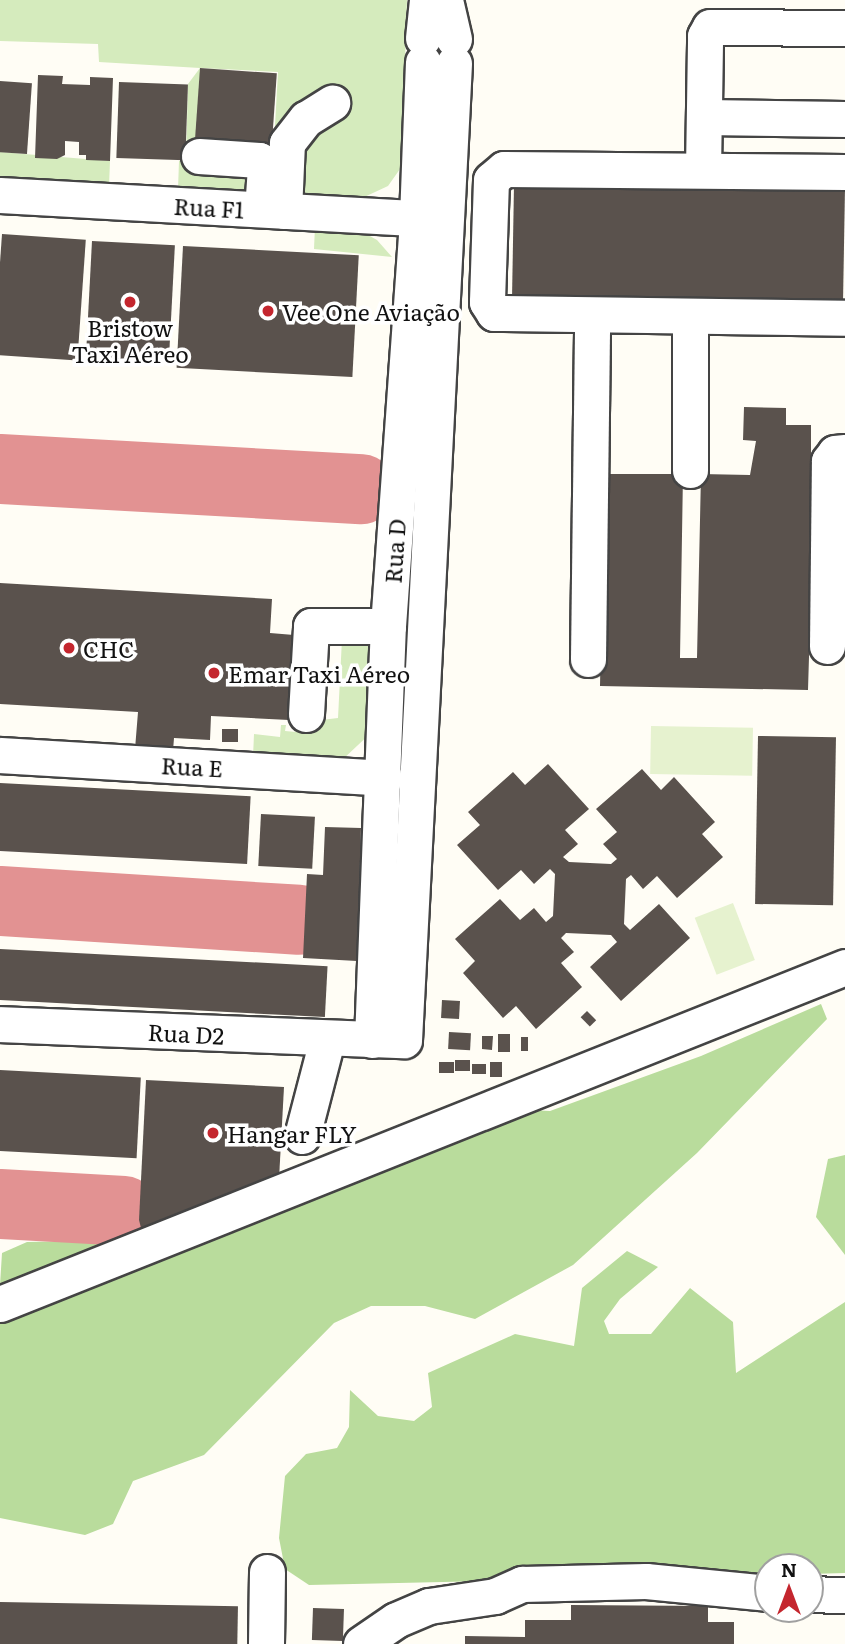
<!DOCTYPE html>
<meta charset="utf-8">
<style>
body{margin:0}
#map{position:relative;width:845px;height:1644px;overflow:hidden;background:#fffdf5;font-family:Literata,serif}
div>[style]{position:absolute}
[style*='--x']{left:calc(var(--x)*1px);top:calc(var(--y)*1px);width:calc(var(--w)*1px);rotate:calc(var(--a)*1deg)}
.green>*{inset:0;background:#d5ebbd}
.forest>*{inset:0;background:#b9dc9c}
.pitch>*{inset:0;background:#e6f2cf;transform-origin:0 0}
.taxiway>*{height:70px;margin:-35px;padding:0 35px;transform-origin:35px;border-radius:35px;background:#e29292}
.building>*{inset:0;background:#5a524d;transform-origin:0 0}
.roads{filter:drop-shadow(2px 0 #444) drop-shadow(-2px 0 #444) drop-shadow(0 2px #444) drop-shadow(0 -2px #444)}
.minor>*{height:35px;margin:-17.5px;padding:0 17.5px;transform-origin:17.5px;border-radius:17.5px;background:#fff}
.dots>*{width:19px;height:19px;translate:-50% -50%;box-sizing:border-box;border:4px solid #fff;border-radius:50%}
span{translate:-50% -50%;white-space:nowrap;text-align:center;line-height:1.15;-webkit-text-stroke:7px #fff;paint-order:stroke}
.street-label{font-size:23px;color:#111}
.poi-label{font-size:23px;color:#111}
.left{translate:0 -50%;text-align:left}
.north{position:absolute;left:754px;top:1553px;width:70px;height:70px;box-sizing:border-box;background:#fff;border:2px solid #a0a0a0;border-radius:50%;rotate:0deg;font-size:19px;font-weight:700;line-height:28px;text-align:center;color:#111}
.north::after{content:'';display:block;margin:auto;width:24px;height:32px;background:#c4262e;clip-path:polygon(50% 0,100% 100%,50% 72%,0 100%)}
</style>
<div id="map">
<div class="green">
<div style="clip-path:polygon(0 0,407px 0,405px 61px,410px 62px,400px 169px,388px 186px,360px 199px,271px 196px,278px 72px,201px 68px,256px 193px,178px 189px,179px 161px,186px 160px,188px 84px,200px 68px,99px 62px,98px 44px,0 41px)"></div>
<div style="clip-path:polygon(0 152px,110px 161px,109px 186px,0 181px)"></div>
<div style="clip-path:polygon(315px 226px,359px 230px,377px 240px,392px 257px,314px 249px)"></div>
<div style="clip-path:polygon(379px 637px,374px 730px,341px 761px,253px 757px,254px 734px,280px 737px,281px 725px,286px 725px,285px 731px,296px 732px,296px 723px,338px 718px,342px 639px)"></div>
</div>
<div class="forest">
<div style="clip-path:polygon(821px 1004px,827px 1019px,697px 1153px,573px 1265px,475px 1319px,425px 1306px,371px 1306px,334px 1323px,204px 1455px,133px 1481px,113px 1524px,85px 1535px,0 1518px,0 1314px,508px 1109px,550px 1111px,701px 1056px)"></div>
<div style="clip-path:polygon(845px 1155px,845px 1255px,816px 1217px,828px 1159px)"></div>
<div style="clip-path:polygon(121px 1224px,143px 1236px,0 1285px,2px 1253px,27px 1242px,75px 1241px,92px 1231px)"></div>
<div style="clip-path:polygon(627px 1251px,658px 1267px,620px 1299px,604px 1321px,609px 1334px,651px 1334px,690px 1288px,733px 1322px,736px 1373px,845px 1302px,845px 1573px,810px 1574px,810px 1567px,768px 1567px,768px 1575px,309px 1585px,285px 1569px,279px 1538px,285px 1476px,306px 1454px,337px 1448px,349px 1427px,350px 1390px,378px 1416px,414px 1421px,432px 1407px,428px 1373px,515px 1334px,574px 1346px,582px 1288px)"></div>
</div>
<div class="pitch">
<div style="left:651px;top:726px;width:102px;height:48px;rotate:1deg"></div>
<div style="left:733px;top:903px;width:61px;height:41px;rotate:69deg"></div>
</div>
<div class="taxiway">
<div style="--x:0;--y:469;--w:362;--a:3.2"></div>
<div style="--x:0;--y:901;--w:299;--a:3.6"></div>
<div style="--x:0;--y:1204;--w:124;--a:3.2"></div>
</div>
<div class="building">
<div style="left:200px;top:68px;width:77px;height:80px;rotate:4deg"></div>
<div style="clip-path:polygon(38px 75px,63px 76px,62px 84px,90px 85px,90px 77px,113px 78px,110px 161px,86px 160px,86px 155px,79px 155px,79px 142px,65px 141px,65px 155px,57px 159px,35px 158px)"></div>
<div style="left:0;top:81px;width:32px;height:71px;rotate:4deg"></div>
<div style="left:119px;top:82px;width:69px;height:76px;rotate:2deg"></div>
<div style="left:514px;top:185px;width:331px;height:114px;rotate:1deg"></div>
<div style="left:2px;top:234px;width:84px;height:121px;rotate:4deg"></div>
<div style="left:92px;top:241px;width:83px;height:117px;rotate:3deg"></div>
<div style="left:183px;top:246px;width:176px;height:122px;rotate:3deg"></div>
<div style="clip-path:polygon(744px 407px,786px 408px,786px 425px,811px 425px,811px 459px,815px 460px,808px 690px,600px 686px,604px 474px,683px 474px,680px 658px,697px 658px,701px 474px,750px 475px,756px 441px,743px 440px)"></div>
<div style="clip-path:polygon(0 583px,272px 599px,270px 633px,294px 635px,289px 720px,211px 716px,210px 740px,174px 738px,173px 751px,135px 749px,138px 712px,0 704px)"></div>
<div style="left:222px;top:729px;width:16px;height:13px"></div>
<div style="left:758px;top:736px;width:78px;height:168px;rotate:1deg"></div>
<div style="clip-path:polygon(548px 764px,589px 809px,565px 830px,578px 844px,563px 857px,569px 862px,611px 864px,617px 859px,603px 844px,617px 832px,596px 809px,642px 769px,661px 790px,674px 777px,715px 822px,702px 834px,723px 857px,677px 898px,657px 876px,643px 889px,631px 875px,626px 879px,624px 924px,630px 930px,659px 904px,690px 938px,621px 1001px,590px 967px,617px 942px,611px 935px,566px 933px,561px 938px,574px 952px,561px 963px,582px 987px,536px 1029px,516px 1006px,503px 1018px,463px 973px,475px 961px,455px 939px,500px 899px,520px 920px,534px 908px,546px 922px,553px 916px,555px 874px,550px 869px,534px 884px,521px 870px,498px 890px,457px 845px,480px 825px,468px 812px,513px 772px,525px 785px)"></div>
<div style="left:0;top:783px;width:251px;height:68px;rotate:3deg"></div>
<div style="left:261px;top:814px;width:54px;height:52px;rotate:3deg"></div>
<div style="clip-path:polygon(325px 827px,361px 828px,357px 961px,303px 958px,307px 874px,323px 875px)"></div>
<div style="left:0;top:949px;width:328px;height:51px;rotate:3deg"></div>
<div style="left:442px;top:1000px;width:18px;height:18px;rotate:3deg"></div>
<div style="left:587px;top:1011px;width:13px;height:9px;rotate:45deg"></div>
<div style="left:449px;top:1032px;width:22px;height:17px;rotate:3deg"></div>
<div style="left:498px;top:1034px;width:12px;height:18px"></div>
<div style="clip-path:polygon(482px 1036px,493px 1036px,492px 1050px,482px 1049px)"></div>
<div style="left:521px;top:1037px;width:7px;height:14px"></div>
<div style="left:455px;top:1060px;width:15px;height:11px"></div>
<div style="left:439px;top:1062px;width:15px;height:11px"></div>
<div style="left:490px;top:1062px;width:12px;height:15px"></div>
<div style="left:472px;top:1064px;width:14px;height:10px"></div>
<div style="left:0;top:1070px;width:141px;height:81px;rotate:3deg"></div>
<div style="clip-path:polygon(146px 1080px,284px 1087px,279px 1179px,143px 1236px,139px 1220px)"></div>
<div style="left:0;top:1602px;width:238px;height:42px;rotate:1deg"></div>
<div style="clip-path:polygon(571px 1605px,708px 1606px,708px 1622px,734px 1622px,734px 1644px,465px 1644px,465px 1636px,525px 1637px,525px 1620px,571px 1620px)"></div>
<div style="left:313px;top:1608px;width:31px;height:32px;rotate:2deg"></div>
</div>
<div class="roads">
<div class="minor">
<div style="--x:445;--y:0;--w:40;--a:77"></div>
<div style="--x:423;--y:38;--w:38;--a:-84"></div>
<div style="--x:705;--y:117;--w:140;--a:0.8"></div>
<div style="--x:199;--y:156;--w:60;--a:3.8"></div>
<div style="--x:259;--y:160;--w:9;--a:49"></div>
<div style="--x:265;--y:167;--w:39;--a:94"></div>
<div style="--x:703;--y:170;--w:134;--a:-89.1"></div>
<div style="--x:705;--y:36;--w:10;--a:-61"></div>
<div style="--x:710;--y:27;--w:135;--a:0.4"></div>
<div style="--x:845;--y:172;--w:341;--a:-179.5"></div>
<div style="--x:504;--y:169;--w:17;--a:140"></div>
<div style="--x:491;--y:180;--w:122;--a:91.9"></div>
<div style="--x:487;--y:302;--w:13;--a:58"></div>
<div style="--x:494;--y:313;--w:9;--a:0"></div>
<div style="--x:503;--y:313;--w:342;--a:0.8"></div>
<div style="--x:0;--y:195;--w:418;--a:3.2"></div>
<div style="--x:284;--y:211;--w:68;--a:-87.5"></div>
<div style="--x:287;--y:143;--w:31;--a:-52"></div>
<div style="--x:306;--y:119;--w:31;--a:-32"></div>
<div style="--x:690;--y:470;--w:153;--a:-90"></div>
<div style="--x:827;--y:646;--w:185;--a:-89.4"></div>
<div style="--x:829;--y:461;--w:10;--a:-53"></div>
<div style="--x:835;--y:453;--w:10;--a:-6"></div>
<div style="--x:588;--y:659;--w:344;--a:-89.3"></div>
<div style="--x:306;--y:714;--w:88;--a:-86.7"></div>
<div style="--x:311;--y:626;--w:77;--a:0"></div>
<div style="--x:0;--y:755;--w:385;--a:3.4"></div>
<div style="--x:0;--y:1024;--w:404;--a:2.3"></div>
<div style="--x:404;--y:1040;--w:978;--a:-87.07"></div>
<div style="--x:372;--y:1040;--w:414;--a:-87.8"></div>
<div style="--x:388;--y:626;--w:409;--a:-85.9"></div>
<div style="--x:417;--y:218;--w:156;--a:-87.8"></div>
<div style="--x:302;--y:1136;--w:99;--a:-75.4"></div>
<div style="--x:0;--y:1304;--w:910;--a:-21.74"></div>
<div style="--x:810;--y:1594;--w:35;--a:2"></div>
<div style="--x:266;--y:1644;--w:72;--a:-89.2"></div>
<div style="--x:361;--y:1644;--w:42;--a:-34.4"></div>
<div style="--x:396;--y:1620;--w:36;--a:-23"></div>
<div style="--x:429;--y:1606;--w:67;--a:-8.6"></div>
<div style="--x:495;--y:1596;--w:30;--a:-24"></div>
<div style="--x:522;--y:1584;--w:124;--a:-1.4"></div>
<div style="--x:646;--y:1581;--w:123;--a:5.6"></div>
</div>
</div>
<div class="dots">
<div style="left:130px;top:302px;background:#c4262e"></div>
<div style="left:268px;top:311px;background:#c4262e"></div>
<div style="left:69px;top:648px;background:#c4262e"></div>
<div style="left:214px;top:673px;background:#c4262e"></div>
<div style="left:213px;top:1133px;background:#c4262e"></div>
</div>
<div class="street-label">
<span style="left:209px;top:207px;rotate:3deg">Rua F1</span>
<span style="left:394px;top:551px;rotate:-86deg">Rua D</span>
<span style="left:192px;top:766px;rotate:3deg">Rua E</span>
<span style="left:186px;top:1033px;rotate:3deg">Rua D2</span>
</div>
<div class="poi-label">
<span class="left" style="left:282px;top:311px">Vee One Aviação</span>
<span style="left:130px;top:340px">Bristow<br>Taxi Aéreo</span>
<span class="left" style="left:83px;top:648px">CHC</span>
<span class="left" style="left:228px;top:673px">Emar Taxi Aéreo</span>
<span class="left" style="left:227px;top:1133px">Hangar FLY</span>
</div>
<div class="north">N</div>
</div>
